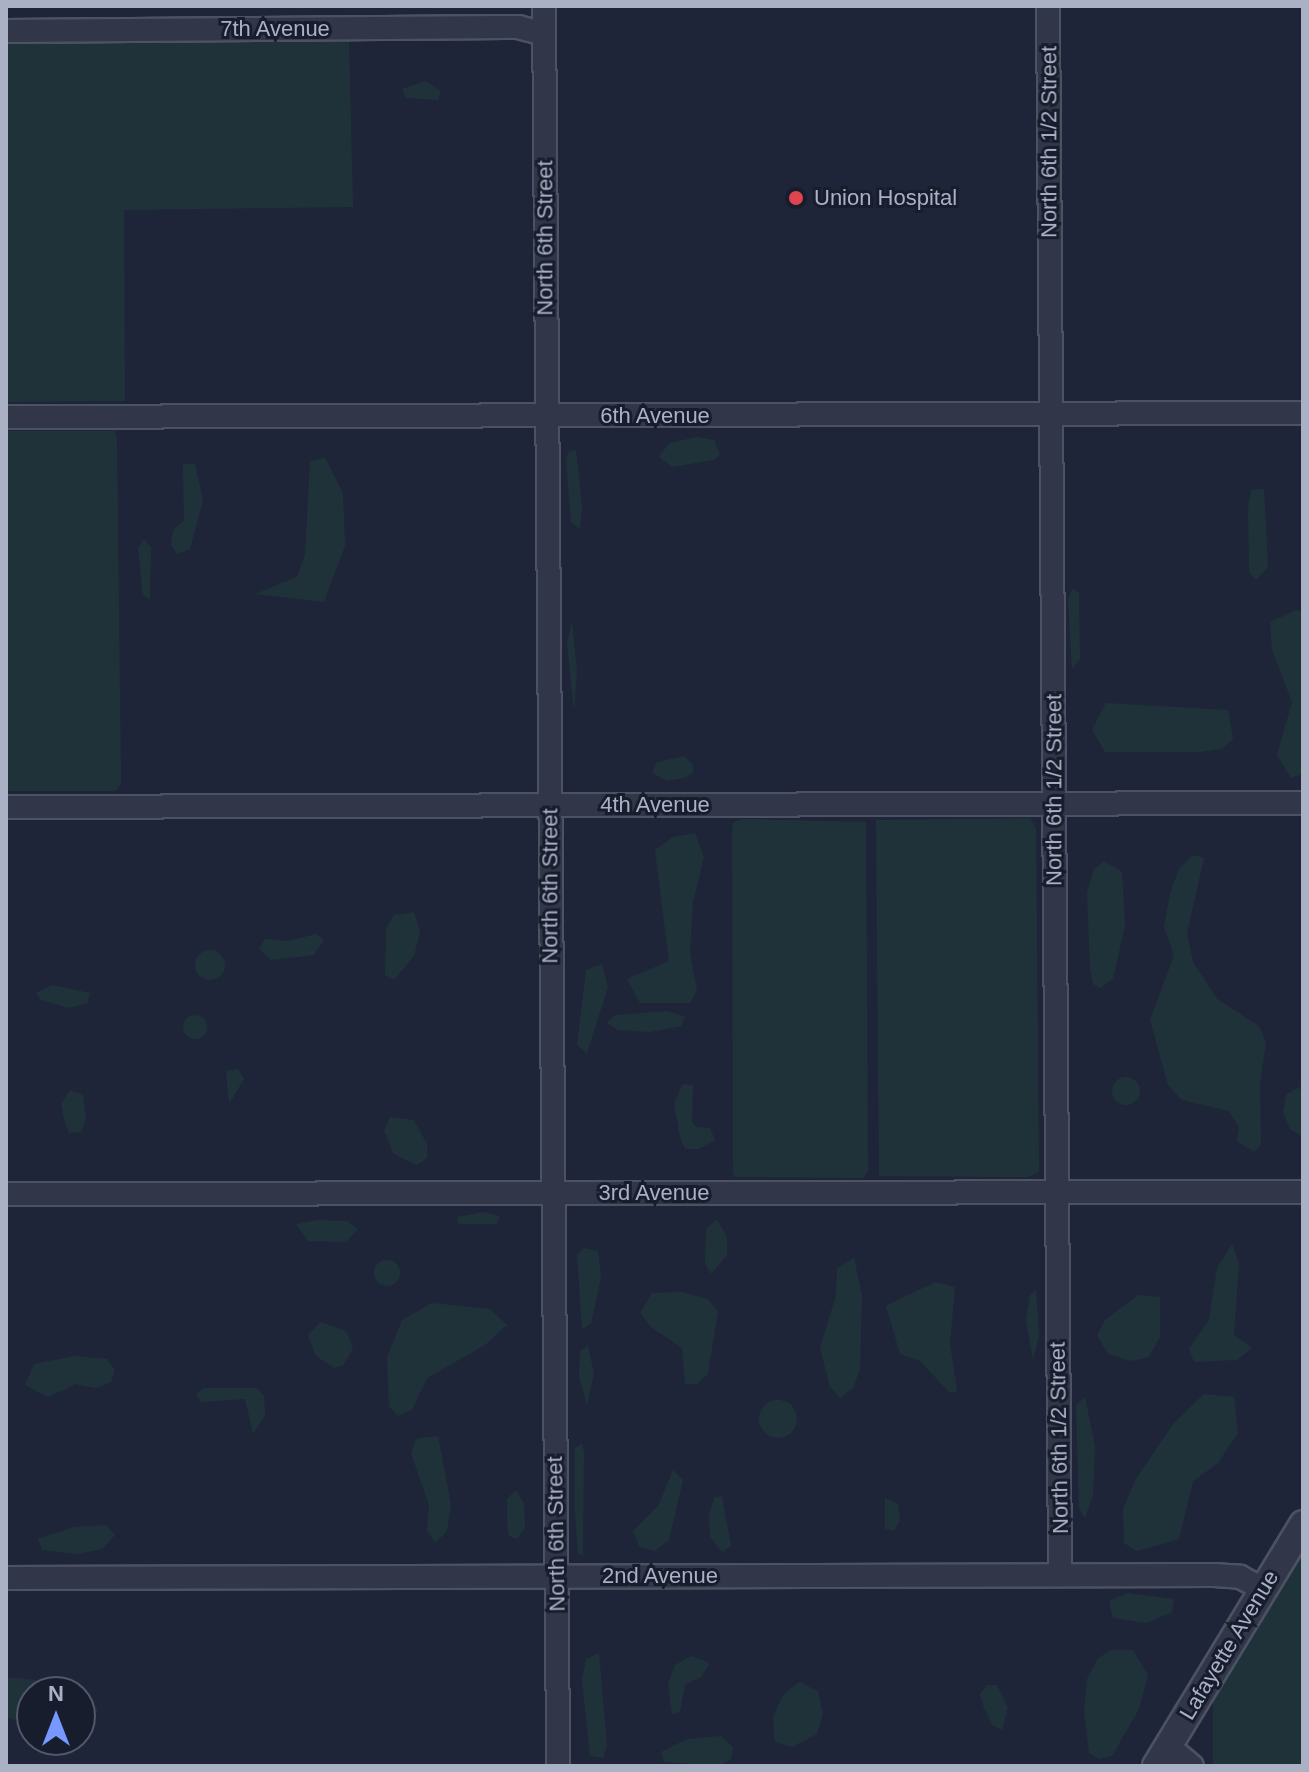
<!DOCTYPE html>
<style>
body{margin:0}
#map{position:relative;width:1309px;height:1772px;overflow:hidden;background:#1e2538;font-family:Helvetica,sans-serif}
div>[style]{position:absolute}
[style*='--x']{left:calc(var(--x)*1px);top:calc(var(--y)*1px);width:calc(var(--w)*1px);rotate:calc(var(--a)*1deg)}
.green>*{inset:0;background:#203239}
.round{border-radius:50%}
.roads{filter:drop-shadow(2px 0 #4c5263) drop-shadow(-2px 0 #4c5263) drop-shadow(0 2px #4c5263) drop-shadow(0 -2px #4c5263)}
.minor>*{height:22px;margin:-11px;padding:0 11px;transform-origin:11px;border-radius:11px;background:#313748}
.tertiary>*{height:26px;margin:-13px;padding:0 13px;transform-origin:13px;border-radius:13px;background:#313748}
.dots>*{width:22px;height:22px;translate:-50% -50%;box-sizing:border-box;border:4px solid #171d2c;border-radius:50%}
span{translate:-50% -50%;white-space:nowrap;text-align:center;line-height:1.15;-webkit-text-stroke:6px #171d2c;paint-order:stroke}
.street-label{font-size:22px;color:#abb1c5}
.poi-label{font-size:22px;color:#abb1c5}
.left{translate:0 -50%;text-align:left}
.frame{position:absolute;inset:0;border:8px solid #abb1c5;pointer-events:none}
.north{position:absolute;left:16px;top:1676px;width:80px;height:80px;box-sizing:border-box;background:#171d2c;border:2px solid #525869;border-radius:50%;rotate:0deg;font-size:22px;font-weight:700;line-height:32px;text-align:center;color:#abb1c5}
.north::after{content:'';display:block;margin:auto;width:28px;height:36px;background:#7698ff;clip-path:polygon(50% 0,100% 100%,50% 72%,0 100%)}
</style>
<div id="map">
<div class="green">
<div style="clip-path:polygon(349px 39px,353px 207px,124px 210px,125px 401px,6px 402px,6px 41px)"></div>
<div style="clip-path:polygon(426px 81px,441px 91px,438px 100px,406px 98px,402px 89px)"></div>
<div style="clip-path:polygon(6px 431px,114px 431px,117px 438px,121px 783px,116px 791px,6px 791px)"></div>
<div style="clip-path:polygon(697px 437px,714px 440px,720px 454px,714px 460px,672px 467px,659px 457px,669px 443px)"></div>
<div style="clip-path:polygon(576px 450px,582px 507px,580px 529px,571px 522px,566px 460px,569px 451px)"></div>
<div style="clip-path:polygon(325px 458px,343px 493px,345px 546px,324px 602px,255px 594px,297px 577px,305px 554px,310px 461px)"></div>
<div style="clip-path:polygon(183px 464px,195px 464px,203px 500px,190px 549px,177px 554px,171px 545px,173px 530px,184px 520px)"></div>
<div style="clip-path:polygon(1264px 489px,1268px 567px,1256px 580px,1249px 572px,1248px 508px,1251px 490px)"></div>
<div style="clip-path:polygon(144px 539px,151px 547px,150px 600px,143px 595px,138px 548px)"></div>
<div style="clip-path:polygon(1073px 588px,1079px 593px,1080px 659px,1072px 669px,1068px 599px)"></div>
<div style="clip-path:polygon(1297px 610px,1303px 614px,1303px 774px,1291px 778px,1277px 755px,1292px 702px,1272px 649px,1270px 622px)"></div>
<div style="clip-path:polygon(572px 621px,577px 672px,574px 711px,567px 644px)"></div>
<div style="clip-path:polygon(1106px 703px,1228px 710px,1233px 739px,1222px 749px,1199px 752px,1105px 752px,1092px 730px)"></div>
<div style="clip-path:polygon(684px 756px,693px 765px,693px 773px,684px 778px,667px 781px,652px 773px,657px 762px)"></div>
<div style="clip-path:polygon(1030px 818px,1036px 828px,1039px 1172px,1028px 1177px,879px 1176px,876px 820px)"></div>
<div style="clip-path:polygon(741px 819px,866px 822px,868px 1171px,863px 1178px,735px 1177px,733px 1173px,732px 833px,733px 823px)"></div>
<div style="clip-path:polygon(695px 833px,704px 857px,693px 902px,690px 953px,697px 990px,690px 1003px,640px 1003px,627px 979px,669px 961px,655px 850px,673px 837px)"></div>
<div style="clip-path:polygon(1193px 855px,1204px 858px,1187px 933px,1193px 962px,1217px 999px,1259px 1026px,1266px 1042px,1260px 1085px,1261px 1144px,1254px 1152px,1237px 1141px,1239px 1128px,1229px 1111px,1182px 1100px,1168px 1085px,1150px 1020px,1174px 955px,1164px 927px,1170px 893px,1179px 869px)"></div>
<div style="clip-path:polygon(1104px 861px,1122px 872px,1125px 925px,1113px 979px,1100px 988px,1093px 984px,1090px 969px,1087px 892px,1094px 869px)"></div>
<div style="clip-path:polygon(414px 912px,420px 932px,414px 956px,394px 980px,385px 975px,386px 928px,394px 915px)"></div>
<div style="clip-path:polygon(316px 934px,324px 940px,314px 955px,271px 960px,259px 949px,265px 939px,289px 941px)"></div>
<div class="round" style="left:195px;top:950px;width:30px;height:30px"></div>
<div style="clip-path:polygon(602px 964px,608px 987px,587px 1053px,577px 1045px,586px 970px)"></div>
<div style="clip-path:polygon(52px 985px,90px 993px,87px 1003px,69px 1008px,41px 1000px,36px 993px)"></div>
<div style="clip-path:polygon(668px 1011px,685px 1017px,681px 1026px,650px 1032px,618px 1030px,607px 1023px,615px 1015px)"></div>
<div class="round" style="left:183px;top:1015px;width:24px;height:24px"></div>
<div style="clip-path:polygon(238px 1069px,244px 1079px,229px 1104px,226px 1071px)"></div>
<div class="round" style="left:1112px;top:1077px;width:28px;height:28px"></div>
<div style="clip-path:polygon(683px 1084px,693px 1085px,692px 1122px,696px 1127px,710px 1128px,715px 1140px,699px 1149px,685px 1149px,680px 1137px,674px 1103px)"></div>
<div style="clip-path:polygon(1299px 1087px,1303px 1094px,1303px 1136px,1291px 1130px,1283px 1113px,1286px 1095px)"></div>
<div style="clip-path:polygon(70px 1090px,83px 1095px,86px 1118px,81px 1132px,69px 1133px,64px 1120px,61px 1104px)"></div>
<div style="clip-path:polygon(390px 1117px,414px 1120px,427px 1144px,427px 1158px,417px 1165px,394px 1154px,384px 1131px)"></div>
<div style="clip-path:polygon(483px 1212px,500px 1216px,497px 1224px,459px 1224px,457px 1217px)"></div>
<div style="clip-path:polygon(717px 1219px,727px 1237px,727px 1255px,711px 1274px,705px 1264px,706px 1229px)"></div>
<div style="clip-path:polygon(317px 1220px,347px 1221px,358px 1229px,346px 1242px,308px 1241px,296px 1224px)"></div>
<div style="clip-path:polygon(1232px 1244px,1239px 1263px,1234px 1335px,1252px 1348px,1237px 1360px,1194px 1362px,1189px 1349px,1209px 1320px,1217px 1268px)"></div>
<div style="clip-path:polygon(584px 1248px,598px 1251px,601px 1277px,591px 1324px,582px 1329px,577px 1254px)"></div>
<div style="clip-path:polygon(854px 1258px,862px 1296px,860px 1369px,853px 1388px,840px 1398px,830px 1387px,820px 1348px,836px 1295px,837px 1268px)"></div>
<div class="round" style="left:374px;top:1260px;width:26px;height:26px"></div>
<div style="clip-path:polygon(935px 1282px,955px 1287px,950px 1344px,957px 1391px,950px 1393px,920px 1361px,900px 1354px,886px 1306px)"></div>
<div style="clip-path:polygon(1036px 1290px,1039px 1335px,1033px 1360px,1026px 1320px,1030px 1295px)"></div>
<div style="clip-path:polygon(682px 1292px,708px 1299px,718px 1311px,708px 1373px,697px 1384px,685px 1384px,682px 1348px,651px 1327px,640px 1313px,652px 1293px)"></div>
<div style="clip-path:polygon(1138px 1295px,1160px 1297px,1160px 1337px,1149px 1357px,1131px 1361px,1108px 1354px,1097px 1335px,1105px 1320px)"></div>
<div style="clip-path:polygon(432px 1303px,490px 1309px,507px 1325px,485px 1345px,427px 1378px,412px 1410px,398px 1416px,389px 1406px,387px 1357px,402px 1320px)"></div>
<div style="clip-path:polygon(321px 1322px,347px 1332px,353px 1349px,343px 1365px,334px 1368px,316px 1356px,308px 1335px)"></div>
<div style="clip-path:polygon(588px 1346px,594px 1373px,587px 1405px,579px 1376px,580px 1351px)"></div>
<div style="clip-path:polygon(75px 1356px,107px 1359px,115px 1370px,111px 1382px,96px 1388px,76px 1384px,48px 1397px,25px 1385px,34px 1364px)"></div>
<div style="clip-path:polygon(204px 1388px,257px 1388px,264px 1396px,265px 1415px,253px 1434px,245px 1399px,201px 1402px,196px 1394px)"></div>
<div style="clip-path:polygon(1204px 1394px,1234px 1397px,1238px 1433px,1217px 1464px,1193px 1481px,1179px 1539px,1137px 1551px,1124px 1543px,1123px 1509px,1136px 1479px,1173px 1424px)"></div>
<div style="clip-path:polygon(1085px 1397px,1095px 1446px,1093px 1495px,1085px 1518px,1079px 1509px,1076px 1405px)"></div>
<div class="round" style="left:759px;top:1400px;width:38px;height:38px"></div>
<div style="clip-path:polygon(438px 1436px,451px 1504px,447px 1531px,435px 1543px,427px 1530px,429px 1505px,411px 1453px,416px 1439px)"></div>
<div style="clip-path:polygon(582px 1443px,584px 1452px,583px 1555px,578px 1554px,575px 1513px,575px 1448px)"></div>
<div style="clip-path:polygon(673px 1470px,683px 1480px,669px 1540px,654px 1551px,639px 1546px,633px 1531px,658px 1506px)"></div>
<div style="clip-path:polygon(516px 1490px,524px 1504px,525px 1528px,517px 1539px,509px 1536px,507px 1522px,507px 1499px)"></div>
<div style="clip-path:polygon(722px 1496px,731px 1546px,722px 1552px,710px 1537px,709px 1516px,714px 1498px)"></div>
<div style="clip-path:polygon(885px 1498px,898px 1504px,900px 1520px,894px 1531px,885px 1529px)"></div>
<div style="clip-path:polygon(106px 1525px,115px 1535px,102px 1549px,78px 1554px,42px 1550px,38px 1539px,74px 1527px)"></div>
<div style="clip-path:polygon(1303px 1551px,1303px 1766px,1213px 1766px,1213px 1698px)"></div>
<div style="clip-path:polygon(1128px 1593px,1174px 1599px,1172px 1612px,1147px 1623px,1113px 1618px,1109px 1601px)"></div>
<div style="clip-path:polygon(1112px 1650px,1133px 1650px,1148px 1675px,1139px 1709px,1112px 1756px,1099px 1759px,1089px 1753px,1084px 1711px,1087px 1679px,1098px 1658px)"></div>
<div style="clip-path:polygon(599px 1653px,607px 1746px,603px 1758px,590px 1756px,582px 1680px,586px 1659px)"></div>
<div style="clip-path:polygon(691px 1656px,710px 1663px,701px 1677px,685px 1685px,680px 1712px,672px 1714px,668px 1683px,675px 1665px)"></div>
<div style="clip-path:polygon(6px 1677px,66px 1683px,90px 1695px,98px 1710px,80px 1727px,80px 1692px,32px 1692px,32px 1725px,6px 1717px)"></div>
<div style="clip-path:polygon(799px 1682px,818px 1691px,823px 1714px,817px 1734px,792px 1747px,775px 1742px,773px 1717px,783px 1695px)"></div>
<div style="clip-path:polygon(987px 1685px,997px 1685px,1008px 1708px,1002px 1730px,992px 1725px,984px 1708px,980px 1694px)"></div>
<div style="clip-path:polygon(721px 1736px,733px 1747px,731px 1759px,719px 1766px,664px 1762px,661px 1752px,687px 1739px)"></div>
</div>
<div class="roads">
<div class="minor">
<div style="--x:544;--y:6;--w:1760;--a:89.54"></div>
<div style="--x:1048;--y:6;--w:1569;--a:89.56"></div>
<div style="--x:6;--y:31;--w:512;--a:-0.45"></div>
<div style="--x:518;--y:27;--w:27;--a:15"></div>
<div style="--x:6;--y:417;--w:1297;--a:-0.18"></div>
<div style="--x:6;--y:807;--w:1297;--a:-0.18"></div>
<div style="--x:6;--y:1194;--w:1297;--a:-0.09"></div>
<div style="--x:6;--y:1578;--w:1208;--a:-0.14"></div>
<div style="--x:1214;--y:1575;--w:26;--a:4"></div>
<div style="--x:1240;--y:1577;--w:26;--a:28"></div>
<div style="--x:1168;--y:1746;--w:31;--a:40"></div>
</div>
<div class="tertiary">
<div style="--x:1156;--y:1766;--w:283;--a:-58.7"></div>
</div>
</div>
<div class="dots">
<div style="left:796px;top:198px;background:#e0444e"></div>
</div>
<div class="street-label">
<span style="left:275px;top:29px">7th Avenue</span>
<span style="left:1049px;top:142px;rotate:-90deg">North 6th 1/2 Street</span>
<span style="left:545px;top:238px;rotate:-90deg">North 6th Street</span>
<span style="left:655px;top:416px">6th Avenue</span>
<span style="left:1054px;top:790px;rotate:-90deg">North 6th 1/2 Street</span>
<span style="left:655px;top:805px">4th Avenue</span>
<span style="left:550px;top:886px;rotate:-90deg">North 6th Street</span>
<span style="left:654px;top:1193px">3rd Avenue</span>
<span style="left:1059px;top:1438px;rotate:-91deg">North 6th 1/2 Street</span>
<span style="left:556px;top:1534px;rotate:-91deg">North 6th Street</span>
<span style="left:660px;top:1576px">2nd Avenue</span>
<span style="left:1229px;top:1645px;rotate:-59deg">Lafayette Avenue</span>
</div>
<div class="poi-label">
<span class="left" style="left:814px;top:198px">Union Hospital</span>
</div>
<div class="frame"></div>
<div class="north">N</div>
</div>
